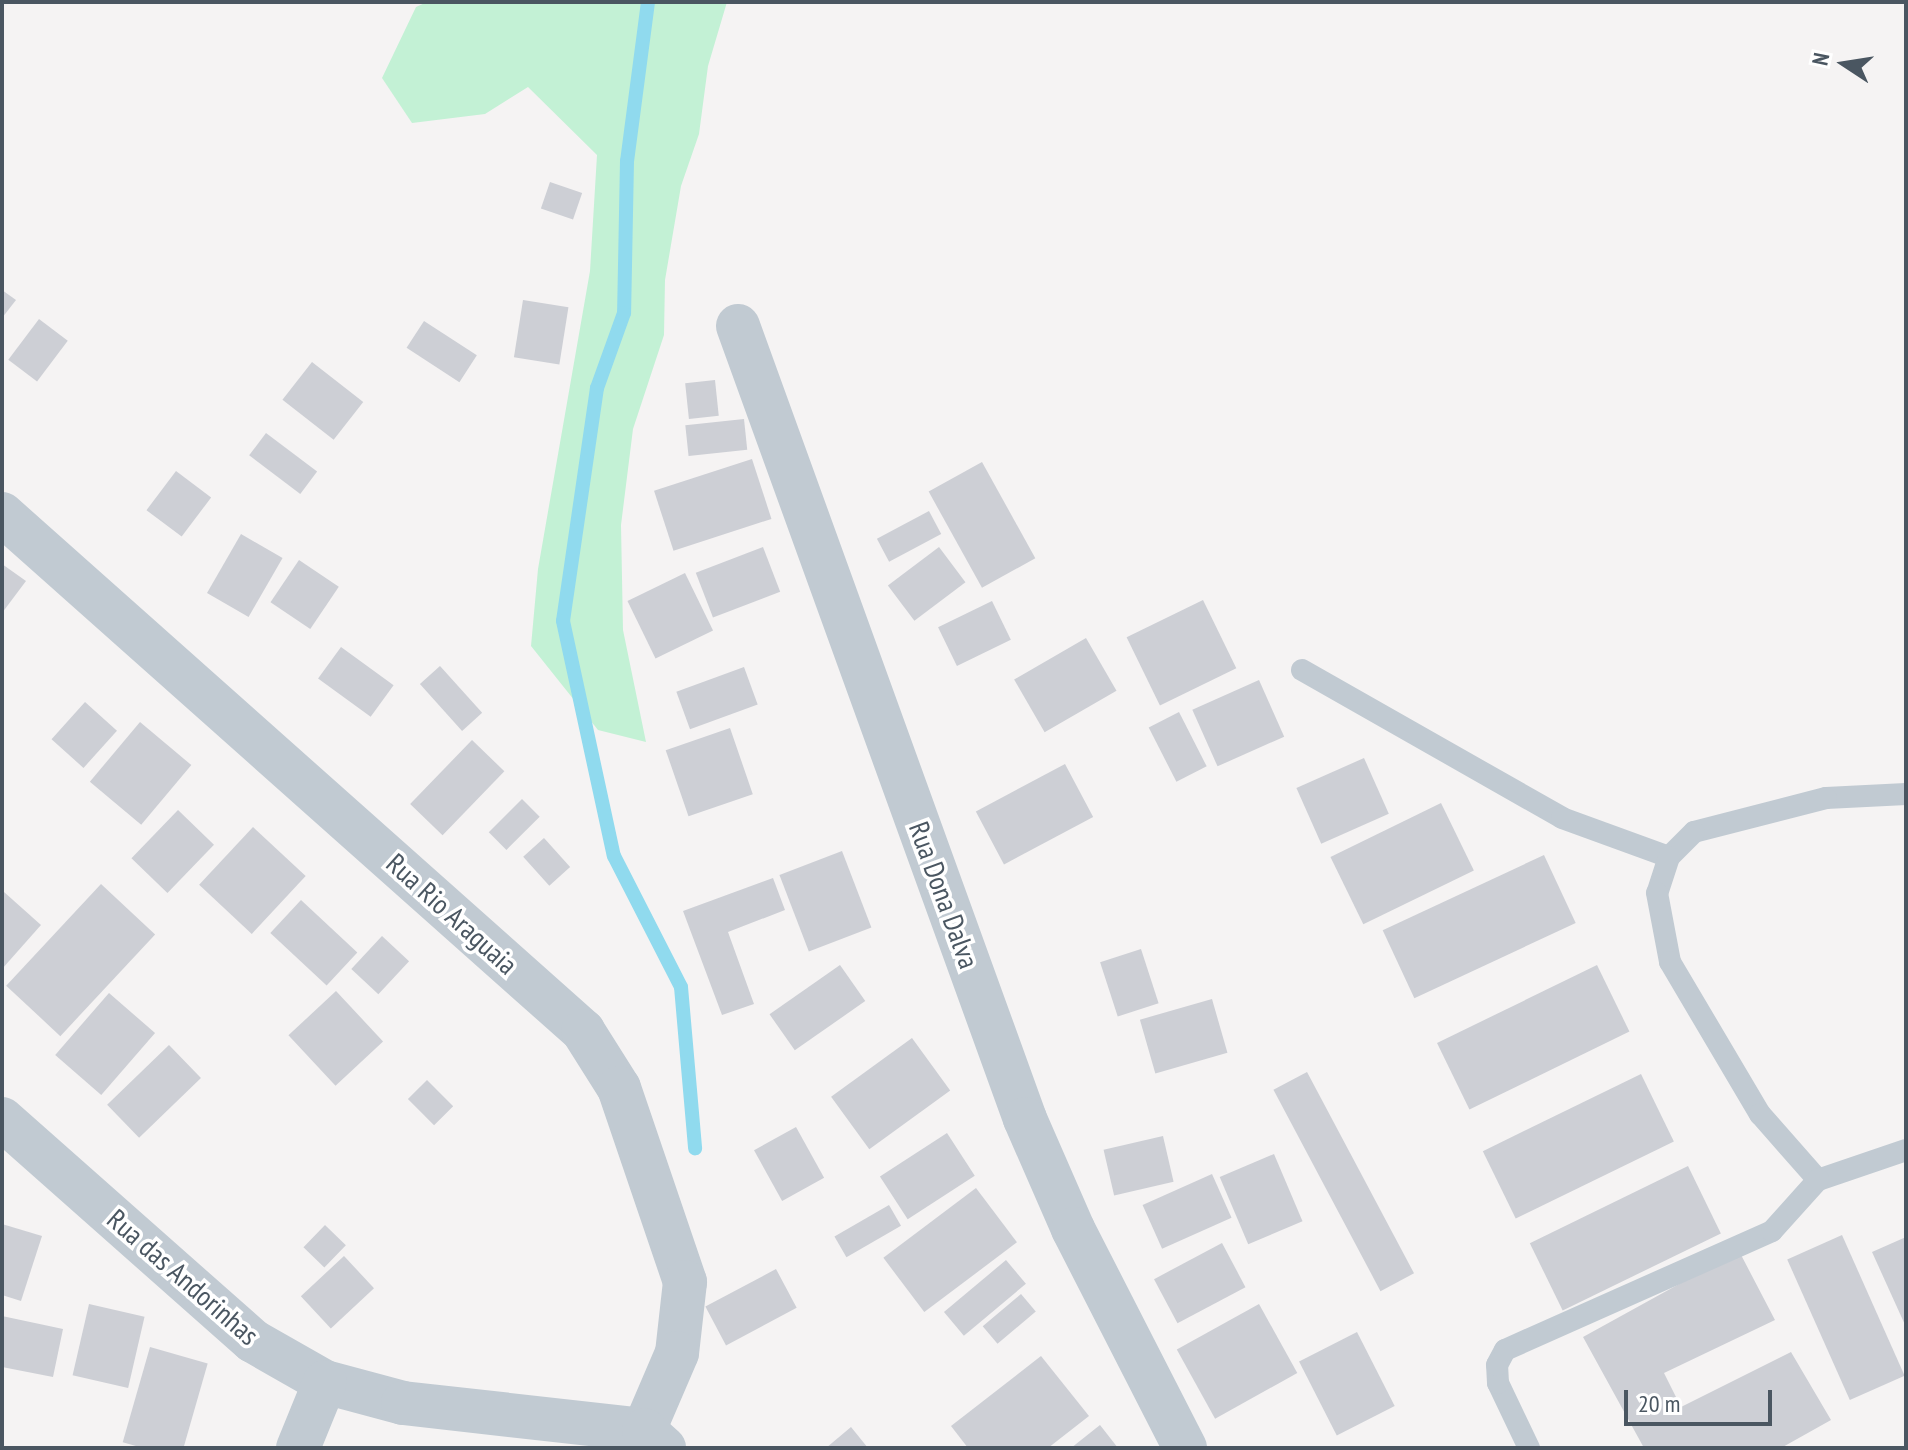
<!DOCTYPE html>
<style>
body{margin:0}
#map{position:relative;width:1908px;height:1450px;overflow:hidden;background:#f5f3f3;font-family:"PT Sans Narrow",sans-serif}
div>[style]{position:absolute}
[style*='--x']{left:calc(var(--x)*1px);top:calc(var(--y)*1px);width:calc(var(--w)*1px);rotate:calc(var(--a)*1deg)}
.green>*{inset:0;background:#c3f1d5}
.stream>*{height:14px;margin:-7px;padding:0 7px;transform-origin:7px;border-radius:7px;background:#90daee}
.building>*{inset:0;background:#cdcfd5;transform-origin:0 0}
.lane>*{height:22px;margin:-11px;padding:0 11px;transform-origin:11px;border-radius:11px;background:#c1cad2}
.street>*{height:44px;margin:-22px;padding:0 22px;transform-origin:22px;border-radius:22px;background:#c1cad2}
span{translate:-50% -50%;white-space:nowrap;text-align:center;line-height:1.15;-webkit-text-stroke:7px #fff;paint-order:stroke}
.street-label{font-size:28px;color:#4a5661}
.frame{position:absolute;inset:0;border:4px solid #4a5661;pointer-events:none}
.north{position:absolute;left:1804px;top:24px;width:80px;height:80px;-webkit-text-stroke:6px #fff;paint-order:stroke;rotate:282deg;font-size:22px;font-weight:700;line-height:32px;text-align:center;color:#4a5661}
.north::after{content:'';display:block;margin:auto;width:28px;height:36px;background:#4a5661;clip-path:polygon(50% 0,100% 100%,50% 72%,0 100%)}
.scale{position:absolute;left:1624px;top:1390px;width:148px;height:36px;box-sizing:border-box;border:4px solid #4a5661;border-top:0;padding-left:10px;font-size:24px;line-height:28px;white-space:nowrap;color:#4a5661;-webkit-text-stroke:6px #fff;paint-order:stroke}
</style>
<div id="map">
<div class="green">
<div style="clip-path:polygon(427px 2px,727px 2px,708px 66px,699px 134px,681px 186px,665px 280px,664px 335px,633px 429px,621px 525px,623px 630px,646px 742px,598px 730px,531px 646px,538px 569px,590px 271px,597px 155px,528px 87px,485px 114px,412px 123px,382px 78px,416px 7px)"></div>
</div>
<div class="stream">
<div style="--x:648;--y:2;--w:160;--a:97.5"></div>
<div style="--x:627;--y:161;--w:152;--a:91.1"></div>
<div style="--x:624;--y:313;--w:80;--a:109.8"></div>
<div style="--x:597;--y:388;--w:235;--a:98.3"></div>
<div style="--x:563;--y:621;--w:240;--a:77.8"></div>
<div style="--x:614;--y:856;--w:147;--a:62.9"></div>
<div style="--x:681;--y:987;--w:162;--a:85"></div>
</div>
<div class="building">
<div style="left:550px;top:182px;width:34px;height:28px;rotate:19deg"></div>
<div style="clip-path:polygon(2px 290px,16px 300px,2px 318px)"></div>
<div style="left:523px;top:300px;width:46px;height:58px;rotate:9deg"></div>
<div style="left:39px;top:319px;width:36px;height:51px;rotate:37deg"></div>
<div style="left:424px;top:321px;width:63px;height:32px;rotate:33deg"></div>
<div style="left:312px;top:362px;width:65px;height:48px;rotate:38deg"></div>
<div style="left:715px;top:380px;width:36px;height:30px;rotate:84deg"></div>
<div style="left:744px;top:419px;width:31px;height:59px;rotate:84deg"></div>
<div style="left:266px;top:433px;width:64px;height:28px;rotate:37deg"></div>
<div style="left:752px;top:459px;width:63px;height:103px;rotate:72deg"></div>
<div style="left:982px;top:462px;width:110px;height:61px;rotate:61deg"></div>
<div style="left:176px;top:471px;width:44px;height:49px;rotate:37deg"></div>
<div style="left:929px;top:511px;width:26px;height:59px;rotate:62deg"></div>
<div style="left:241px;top:534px;width:48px;height:68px;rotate:30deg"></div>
<div style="left:763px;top:547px;width:48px;height:72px;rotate:69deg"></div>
<div style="left:939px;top:547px;width:44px;height:64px;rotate:53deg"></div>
<div style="left:299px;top:560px;width:48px;height:51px;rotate:34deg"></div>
<div style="clip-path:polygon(2px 564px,26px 581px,2px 613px)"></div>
<div style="left:685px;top:573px;width:64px;height:64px;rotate:64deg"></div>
<div style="left:1203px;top:600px;width:76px;height:85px;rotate:64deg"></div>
<div style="left:992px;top:601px;width:43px;height:60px;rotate:64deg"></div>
<div style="left:1086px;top:638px;width:61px;height:83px;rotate:60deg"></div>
<div style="left:341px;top:647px;width:65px;height:39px;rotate:36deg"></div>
<div style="left:440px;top:666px;width:63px;height:27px;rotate:48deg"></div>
<div style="left:744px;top:667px;width:40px;height:72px;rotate:70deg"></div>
<div style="left:1259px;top:680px;width:62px;height:73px;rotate:66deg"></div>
<div style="left:85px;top:702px;width:43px;height:50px;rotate:42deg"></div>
<div style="left:1179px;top:712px;width:61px;height:34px;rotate:63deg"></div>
<div style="left:140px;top:722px;width:67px;height:78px;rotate:40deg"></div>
<div style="left:730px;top:728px;width:70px;height:68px;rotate:71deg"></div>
<div style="left:472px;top:740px;width:45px;height:89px;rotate:44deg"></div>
<div style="left:1364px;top:758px;width:61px;height:74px;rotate:66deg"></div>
<div style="left:1065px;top:764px;width:60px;height:101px;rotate:62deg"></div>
<div style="left:522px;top:799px;width:25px;height:47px;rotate:45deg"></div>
<div style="left:1441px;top:803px;width:75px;height:123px;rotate:64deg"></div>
<div style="left:178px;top:810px;width:50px;height:67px;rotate:44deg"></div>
<div style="left:253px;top:827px;width:72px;height:79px;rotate:43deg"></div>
<div style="left:544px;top:838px;width:39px;height:28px;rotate:48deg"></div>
<div style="left:842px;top:851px;width:82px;height:67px;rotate:69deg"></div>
<div style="left:1544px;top:855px;width:75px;height:178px;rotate:65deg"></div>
<div style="clip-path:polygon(773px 878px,785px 910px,728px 932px,754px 1004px,722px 1015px,683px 911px)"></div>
<div style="left:101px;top:884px;width:74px;height:139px;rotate:43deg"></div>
<div style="clip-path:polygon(4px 892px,41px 925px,2px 969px,2px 895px)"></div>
<div style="left:301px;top:900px;width:77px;height:45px;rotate:43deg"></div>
<div style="left:382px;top:936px;width:37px;height:45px;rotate:43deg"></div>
<div style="left:1141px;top:949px;width:57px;height:43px;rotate:72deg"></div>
<div style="left:840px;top:965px;width:44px;height:86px;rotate:55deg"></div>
<div style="left:1597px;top:965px;width:74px;height:178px;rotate:64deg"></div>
<div style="left:336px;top:991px;width:69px;height:65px;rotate:47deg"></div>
<div style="left:109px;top:993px;width:61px;height:82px;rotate:41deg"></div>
<div style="left:1212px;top:999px;width:56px;height:75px;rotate:74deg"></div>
<div style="left:912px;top:1038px;width:65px;height:100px;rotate:54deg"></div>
<div style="left:169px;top:1045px;width:46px;height:86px;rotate:46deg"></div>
<div style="left:1307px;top:1072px;width:228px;height:38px;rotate:62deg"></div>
<div style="left:1641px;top:1074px;width:75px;height:176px;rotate:64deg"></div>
<div style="left:427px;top:1080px;width:37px;height:27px;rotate:45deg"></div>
<div style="left:796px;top:1127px;width:58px;height:48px;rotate:61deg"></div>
<div style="left:947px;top:1133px;width:51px;height:80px;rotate:57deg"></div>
<div style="left:1163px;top:1136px;width:47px;height:61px;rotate:77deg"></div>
<div style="left:1274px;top:1154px;width:73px;height:59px;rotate:67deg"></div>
<div style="left:1688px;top:1166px;width:75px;height:176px;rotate:64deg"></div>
<div style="left:1212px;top:1174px;width:48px;height:76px;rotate:66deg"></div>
<div style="left:976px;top:1188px;width:68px;height:116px;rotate:53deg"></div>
<div style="left:889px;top:1205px;width:24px;height:63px;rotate:60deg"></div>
<div style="clip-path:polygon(2px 1224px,42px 1236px,21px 1301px,2px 1295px)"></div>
<div style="left:325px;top:1225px;width:29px;height:31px;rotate:44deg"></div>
<div style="left:1842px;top:1235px;width:154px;height:60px;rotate:66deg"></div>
<div style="clip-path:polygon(1906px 1237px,1906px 1327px,1872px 1252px)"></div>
<div style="left:1222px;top:1243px;width:50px;height:77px;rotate:62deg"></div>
<div style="clip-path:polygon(1739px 1251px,1775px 1320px,1664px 1373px,1681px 1407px,1791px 1352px,1831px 1420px,1781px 1448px,1644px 1448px,1583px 1337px)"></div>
<div style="left:344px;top:1256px;width:44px;height:59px;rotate:47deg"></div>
<div style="left:1006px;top:1260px;width:31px;height:81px;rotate:50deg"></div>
<div style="left:776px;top:1269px;width:44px;height:80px;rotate:62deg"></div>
<div style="left:1021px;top:1294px;width:23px;height:50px;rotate:50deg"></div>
<div style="left:89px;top:1304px;width:57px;height:73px;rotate:13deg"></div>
<div style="left:1259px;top:1304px;width:79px;height:94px;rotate:61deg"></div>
<div style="clip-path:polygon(2px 1316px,63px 1329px,53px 1377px,2px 1367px)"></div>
<div style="left:1357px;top:1332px;width:83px;height:65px;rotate:63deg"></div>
<div style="left:150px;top:1347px;width:60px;height:99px;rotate:16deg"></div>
<div style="clip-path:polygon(1041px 1356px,1089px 1416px,1048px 1448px,968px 1448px,951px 1426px)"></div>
<div style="clip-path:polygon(1100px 1425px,1118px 1448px,1071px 1448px)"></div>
<div style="clip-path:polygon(851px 1427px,868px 1448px,826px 1448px)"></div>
</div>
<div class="lane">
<div style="--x:1302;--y:670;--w:299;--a:29.6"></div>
<div style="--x:1562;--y:818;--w:114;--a:20"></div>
<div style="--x:1906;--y:794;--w:80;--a:177.1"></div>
<div style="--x:1826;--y:798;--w:136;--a:165.6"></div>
<div style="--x:1694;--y:832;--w:35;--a:135"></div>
<div style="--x:1669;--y:857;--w:38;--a:108"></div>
<div style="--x:1657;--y:893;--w:70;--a:79.3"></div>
<div style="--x:1670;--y:962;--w:177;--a:59.4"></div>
<div style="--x:1760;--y:1114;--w:88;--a:48.7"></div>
<div style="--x:1818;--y:1180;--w:93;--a:-18.8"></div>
<div style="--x:1529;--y:1448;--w:72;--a:-115.5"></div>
<div style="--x:1498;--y:1383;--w:18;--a:-93"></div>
<div style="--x:1497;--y:1365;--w:17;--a:-62"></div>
<div style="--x:1505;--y:1350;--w:292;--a:-24"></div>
<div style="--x:1772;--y:1231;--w:69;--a:-48"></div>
</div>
<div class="street">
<div style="--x:738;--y:326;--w:843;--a:70.1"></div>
<div style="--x:1025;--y:1119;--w:120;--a:66.4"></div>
<div style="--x:1073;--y:1229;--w:246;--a:62.9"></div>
<div style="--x:2;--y:514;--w:778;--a:41.66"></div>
<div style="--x:583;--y:1031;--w:67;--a:57.7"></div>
<div style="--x:619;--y:1088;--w:205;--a:71.2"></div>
<div style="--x:685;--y:1282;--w:71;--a:96.4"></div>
<div style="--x:677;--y:1353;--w:84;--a:113.2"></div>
<div style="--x:2;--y:1119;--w:335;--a:41.5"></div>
<div style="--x:253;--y:1341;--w:83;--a:29.7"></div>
<div style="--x:325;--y:1382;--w:81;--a:15.1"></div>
<div style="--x:403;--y:1403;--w:243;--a:6.4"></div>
<div style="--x:644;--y:1430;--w:27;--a:42"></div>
<div style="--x:298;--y:1448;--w:71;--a:-67.8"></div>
</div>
<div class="street-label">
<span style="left:944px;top:895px;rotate:70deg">Rua Dona Dalva</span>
<span style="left:452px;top:914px;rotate:42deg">Rua Rio Araguaia</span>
<span style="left:183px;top:1277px;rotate:41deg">Rua das Andorinhas</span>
</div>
<div class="frame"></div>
<div class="north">N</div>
<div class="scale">20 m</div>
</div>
